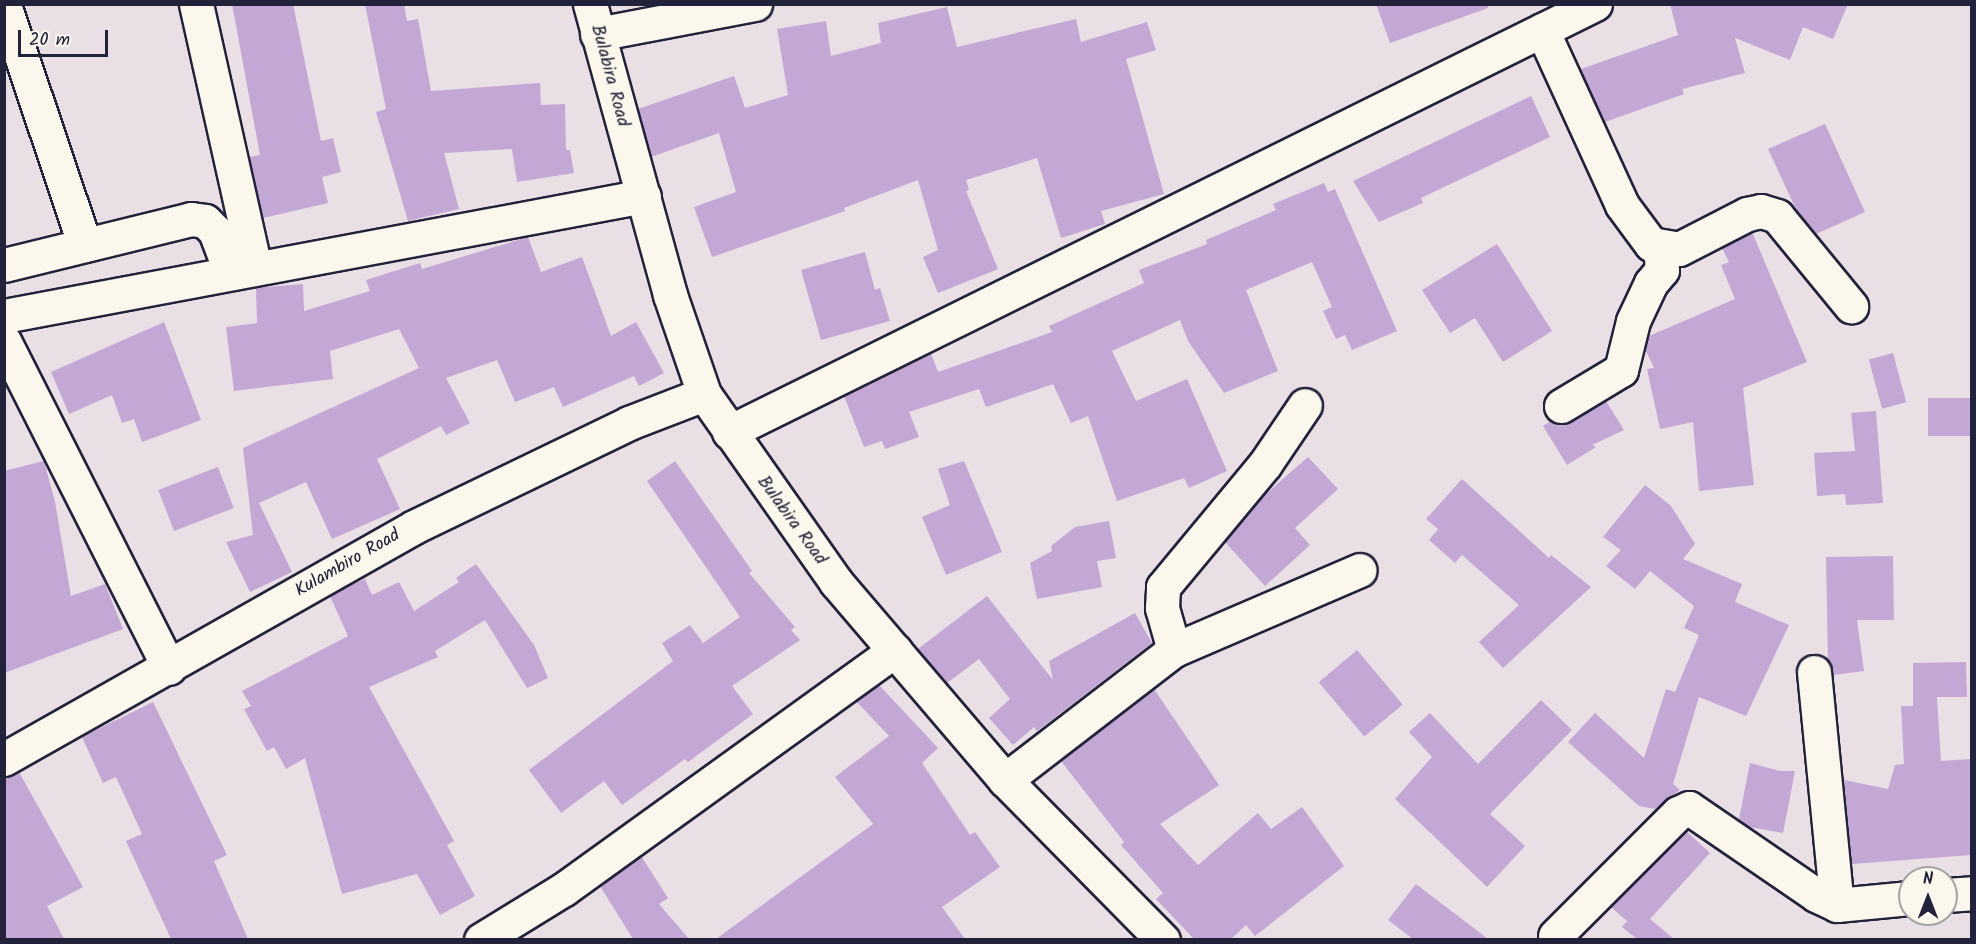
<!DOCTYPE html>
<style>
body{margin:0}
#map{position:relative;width:1976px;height:944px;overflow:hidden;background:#eadfe5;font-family:Kalam,sans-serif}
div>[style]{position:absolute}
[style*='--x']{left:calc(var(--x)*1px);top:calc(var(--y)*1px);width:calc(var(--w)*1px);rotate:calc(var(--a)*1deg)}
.building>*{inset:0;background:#c3a7d4;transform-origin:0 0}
.roads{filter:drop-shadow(2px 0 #22223b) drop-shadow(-2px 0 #22223b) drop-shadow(0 2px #22223b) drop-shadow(0 -2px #22223b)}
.minor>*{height:33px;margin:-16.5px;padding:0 16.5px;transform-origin:16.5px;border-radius:16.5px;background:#fbf7ec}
span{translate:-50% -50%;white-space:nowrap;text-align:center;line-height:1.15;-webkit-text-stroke:6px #fbf7ec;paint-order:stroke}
.street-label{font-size:18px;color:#22223b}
.frame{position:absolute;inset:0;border:6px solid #22223b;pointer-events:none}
.north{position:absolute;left:1898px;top:866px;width:60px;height:60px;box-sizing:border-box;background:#fbf7ec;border:2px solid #a4a2a5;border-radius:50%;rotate:0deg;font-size:16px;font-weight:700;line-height:24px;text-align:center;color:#22223b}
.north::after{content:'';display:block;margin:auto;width:21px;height:27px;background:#22223b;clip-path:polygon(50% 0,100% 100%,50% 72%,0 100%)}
.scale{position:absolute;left:18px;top:30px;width:90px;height:27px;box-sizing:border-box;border:3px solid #22223b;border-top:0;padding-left:8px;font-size:18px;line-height:21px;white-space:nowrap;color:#22223b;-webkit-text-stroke:4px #fbf7ec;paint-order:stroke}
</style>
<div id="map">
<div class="building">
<div style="clip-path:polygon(232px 4px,293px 4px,321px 141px,333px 138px,341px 172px,322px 177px,328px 203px,263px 218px,249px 157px,260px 155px)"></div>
<div style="clip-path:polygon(365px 4px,404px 4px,407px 21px,418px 19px,431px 91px,540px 83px,541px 105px,565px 104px,566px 150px,570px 150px,574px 173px,517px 182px,512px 149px,444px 153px,459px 209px,408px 221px,376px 112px,386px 109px)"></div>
<div style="clip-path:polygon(1376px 4px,1488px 4px,1488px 8px,1390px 43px)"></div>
<div style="clip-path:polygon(1670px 4px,1848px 4px,1833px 39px,1803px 27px,1790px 60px,1735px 38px,1745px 73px,1682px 89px,1684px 94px,1605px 122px,1581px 69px,1678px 35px)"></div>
<div style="clip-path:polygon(947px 7px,957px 47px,1076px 19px,1081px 42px,1147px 22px,1156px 50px,1126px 59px,1164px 194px,1101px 211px,1105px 224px,1061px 238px,1037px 158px,966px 180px,969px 190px,966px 191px,998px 269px,938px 293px,923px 257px,938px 250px,918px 180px,844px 208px,845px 211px,712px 257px,694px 207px,736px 192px,719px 133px,651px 157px,638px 109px,734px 76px,745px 108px,788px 95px,777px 29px,826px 21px,831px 56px,881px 43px,878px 23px)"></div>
<div style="clip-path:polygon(1531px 96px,1550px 137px,1421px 198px,1423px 203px,1379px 222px,1353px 181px)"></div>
<div style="clip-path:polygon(1825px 124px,1865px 212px,1816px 234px,1796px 209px,1768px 149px)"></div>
<div style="clip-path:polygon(1324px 183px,1328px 192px,1335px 189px,1397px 331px,1352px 350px,1345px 335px,1336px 339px,1323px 311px,1332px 307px,1312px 262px,1246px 290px,1278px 371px,1224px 393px,1188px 341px,1180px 320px,1112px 351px,1136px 401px,1187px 379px,1227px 471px,1189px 488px,1184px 478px,1117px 501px,1088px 416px,1071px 423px,1053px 384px,986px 407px,979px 389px,909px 412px,919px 437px,885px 449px,882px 441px,864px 447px,844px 396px,931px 353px,938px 372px,1052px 332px,1049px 326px,1144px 283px,1139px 270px,1207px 244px,1206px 240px,1276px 210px,1273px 204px)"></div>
<div style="clip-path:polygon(1752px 232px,1807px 362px,1743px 388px,1754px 485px,1699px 491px,1693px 422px,1660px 429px,1647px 369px,1654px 368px,1645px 349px,1649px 336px,1735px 299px,1721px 265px,1729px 262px,1722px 248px)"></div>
<div style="clip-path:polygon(528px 237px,541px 272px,582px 257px,611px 336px,636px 322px,664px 373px,639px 386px,634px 376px,563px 407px,554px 387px,515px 402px,497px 360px,446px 378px,470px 423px,446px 435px,441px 426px,377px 459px,400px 509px,332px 539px,306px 482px,259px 503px,292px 572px,250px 592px,226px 542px,253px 535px,243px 448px,419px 368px,399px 329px,330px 351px,333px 379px,234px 391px,226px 327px,257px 323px,256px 288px,303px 284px,304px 311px,370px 291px,366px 280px,420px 263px,422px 269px)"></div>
<div style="clip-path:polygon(1497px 244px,1552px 331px,1503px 362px,1475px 318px,1450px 333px,1422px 290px)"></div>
<div style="clip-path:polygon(865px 252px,875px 290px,880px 288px,890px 321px,821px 340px,801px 270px)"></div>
<div style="clip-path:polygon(164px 322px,201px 420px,142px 442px,134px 419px,122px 423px,112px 395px,69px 414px,51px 372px)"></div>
<div style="left:1893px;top:353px;width:51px;height:25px;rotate:75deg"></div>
<div style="left:1971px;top:398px;width:38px;height:43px;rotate:90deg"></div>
<div style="clip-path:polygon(1606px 401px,1624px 430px,1592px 445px,1596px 447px,1567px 465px,1543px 426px,1551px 421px,1570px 422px)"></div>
<div style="clip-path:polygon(1876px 411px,1883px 503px,1846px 505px,1845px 494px,1817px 496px,1814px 453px,1855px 451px,1851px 413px)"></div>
<div style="clip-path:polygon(1308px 457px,1338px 489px,1295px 528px,1310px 545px,1265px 586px,1225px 542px,1259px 500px)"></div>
<div style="clip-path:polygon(44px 461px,55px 502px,71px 596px,105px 584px,123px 629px,4px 673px,4px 471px)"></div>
<div style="clip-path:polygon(675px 461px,752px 571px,749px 573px,795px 627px,791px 630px,800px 640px,732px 686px,753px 714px,688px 762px,685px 759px,622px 805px,604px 781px,561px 813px,529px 770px,673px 661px,662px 643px,690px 625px,703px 643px,740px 617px,647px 481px)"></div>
<div style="clip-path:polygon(964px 461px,1002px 552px,946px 575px,922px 517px,950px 505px,938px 469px)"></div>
<div style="left:218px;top:467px;width:44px;height:64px;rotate:69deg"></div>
<div style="clip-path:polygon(1462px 479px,1549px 558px,1551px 555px,1591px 587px,1503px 668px,1479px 642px,1519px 605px,1462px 555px,1455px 563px,1429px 540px,1438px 529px,1426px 519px)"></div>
<div style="clip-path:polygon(1645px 485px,1671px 506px,1695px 544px,1683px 559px,1742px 584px,1735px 602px,1789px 625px,1746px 716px,1699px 697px,1673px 784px,1680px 790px,1655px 809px,1639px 806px,1568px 742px,1595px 713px,1644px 758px,1666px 689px,1675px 692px,1699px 635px,1684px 628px,1694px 606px,1650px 571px,1635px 589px,1606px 566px,1621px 550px,1603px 537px)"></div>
<div style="clip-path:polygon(1109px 521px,1116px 558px,1097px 561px,1102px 587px,1037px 599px,1030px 563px,1052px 551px,1051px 546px,1075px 527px)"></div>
<div style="clip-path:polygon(1893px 556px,1894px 620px,1857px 620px,1864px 671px,1833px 675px,1828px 660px,1826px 557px)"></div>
<div style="clip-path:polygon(476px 564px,534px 645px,548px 678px,527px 688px,485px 620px,435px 651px,438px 657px,369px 687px,454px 841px,447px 845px,475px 896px,440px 915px,417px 874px,342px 894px,305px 758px,286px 769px,274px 747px,267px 751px,244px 709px,251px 706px,242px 691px,348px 636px,330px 596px,340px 590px,365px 579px,372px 595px,399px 582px,414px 611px,459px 582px,456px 578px)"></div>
<div style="clip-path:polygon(987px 596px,1053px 680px,1049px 661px,1135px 613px,1152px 643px,1037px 731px,1034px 727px,1013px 745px,989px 718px,1010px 699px,979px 659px,947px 683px,918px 649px)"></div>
<div style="left:1357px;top:650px;width:71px;height:50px;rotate:50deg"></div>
<div style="clip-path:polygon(1966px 662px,1967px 697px,1937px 697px,1941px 761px,1971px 759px,1971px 855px,1852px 864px,1844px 780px,1888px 789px,1895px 765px,1904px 764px,1901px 706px,1913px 706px,1913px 663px)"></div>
<div style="clip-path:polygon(879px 685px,938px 748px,922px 763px,970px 835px,975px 832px,1000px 867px,942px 907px,965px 939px,716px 939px,873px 824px,835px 777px,889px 736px,856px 701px)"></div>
<div style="clip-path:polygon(1154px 689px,1219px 785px,1160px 824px,1198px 865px,1258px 813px,1271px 829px,1302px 807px,1344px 866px,1255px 936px,1246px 925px,1231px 939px,1194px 939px,1156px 899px,1163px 893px,1121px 845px,1124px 842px,1061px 761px)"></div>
<div style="clip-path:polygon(1541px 700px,1572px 730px,1490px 814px,1525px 846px,1487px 887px,1395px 799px,1432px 757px,1409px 732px,1430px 713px,1478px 764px)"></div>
<div style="clip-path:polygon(153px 702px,227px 855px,214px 861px,248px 939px,171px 939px,126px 841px,142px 834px,116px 777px,103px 783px,82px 737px)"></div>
<div style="clip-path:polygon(1750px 763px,1780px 771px,1795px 771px,1783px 833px,1750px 827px,1739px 819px)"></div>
<div style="clip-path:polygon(19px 772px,83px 887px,47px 906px,64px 939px,4px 939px,4px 778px)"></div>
<div style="clip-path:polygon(1686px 831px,1710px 853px,1650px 919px,1674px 939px,1637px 939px,1622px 927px,1627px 921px,1611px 907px)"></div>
<div style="clip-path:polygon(641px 856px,668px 898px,659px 904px,689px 939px,633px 939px,600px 886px)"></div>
<div style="clip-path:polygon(1416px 884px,1450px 910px,1488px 939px,1413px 939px,1388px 920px)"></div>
</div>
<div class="roads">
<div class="minor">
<div style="--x:196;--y:4;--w:270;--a:77.4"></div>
<div style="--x:590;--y:4;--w:302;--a:74.6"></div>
<div style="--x:670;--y:295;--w:105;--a:71"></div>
<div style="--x:704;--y:394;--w:230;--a:54.9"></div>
<div style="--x:836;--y:582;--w:260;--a:49.5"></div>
<div style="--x:1005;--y:780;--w:225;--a:45.4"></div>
<div style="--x:4;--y:5;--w:253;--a:71.4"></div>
<div style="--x:1542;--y:30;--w:192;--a:65.4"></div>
<div style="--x:1622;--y:205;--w:49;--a:53.4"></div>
<div style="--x:1651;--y:244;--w:28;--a:10"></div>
<div style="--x:1679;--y:249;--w:76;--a:-27.2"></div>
<div style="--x:1747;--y:214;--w:14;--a:-12"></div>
<div style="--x:1761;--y:211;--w:17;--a:17"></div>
<div style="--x:1777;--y:216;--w:117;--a:50.6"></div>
<div style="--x:597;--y:34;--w:161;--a:-10.8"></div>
<div style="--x:4;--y:265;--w:193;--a:-13.8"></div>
<div style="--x:191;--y:219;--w:14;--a:8"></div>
<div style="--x:205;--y:221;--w:14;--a:45"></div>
<div style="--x:215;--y:231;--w:43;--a:69.4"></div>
<div style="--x:4;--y:316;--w:651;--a:-10.62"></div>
<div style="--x:4;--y:341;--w:366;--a:63.2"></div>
<div style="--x:1561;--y:406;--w:70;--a:-31"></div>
<div style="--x:1621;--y:370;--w:50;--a:-76.2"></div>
<div style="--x:1633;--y:321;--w:42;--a:-64.7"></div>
<div style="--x:1651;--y:283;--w:17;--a:-50"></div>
<div style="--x:1662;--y:270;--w:22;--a:-95"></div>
<div style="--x:729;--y:432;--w:966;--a:-26.3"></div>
<div style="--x:1174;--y:650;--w:44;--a:-105.9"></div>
<div style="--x:1162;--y:608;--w:21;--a:-87"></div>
<div style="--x:1163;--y:587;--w:160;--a:-50.3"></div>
<div style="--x:1265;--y:464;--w:71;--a:-55.9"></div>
<div style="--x:1814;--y:672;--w:234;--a:84.4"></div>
<div style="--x:4;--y:759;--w:471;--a:-29.5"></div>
<div style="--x:414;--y:527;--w:239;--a:-25.8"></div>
<div style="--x:629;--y:423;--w:80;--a:-21.1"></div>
<div style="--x:1005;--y:780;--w:213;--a:-37.6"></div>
<div style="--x:1174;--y:650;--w:202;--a:-23.3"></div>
<div style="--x:1946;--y:895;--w:26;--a:-4"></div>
<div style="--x:1837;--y:905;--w:73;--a:-5.5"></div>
<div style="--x:1555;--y:936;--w:174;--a:-45"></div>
<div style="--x:1678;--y:813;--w:12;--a:-24"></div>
<div style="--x:1689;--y:808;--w:154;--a:34.4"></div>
<div style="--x:1816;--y:895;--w:23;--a:25"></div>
<div style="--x:481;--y:940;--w:97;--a:-31.6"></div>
<div style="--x:564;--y:889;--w:408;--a:-35.8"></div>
</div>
</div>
<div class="street-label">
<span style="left:609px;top:76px;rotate:75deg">Bulabira Road</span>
<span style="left:791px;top:521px;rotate:54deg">Bulabira Road</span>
<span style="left:348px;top:564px;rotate:-30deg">Kulambiro Road</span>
</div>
<div class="frame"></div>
<div class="north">N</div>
<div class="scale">20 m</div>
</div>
